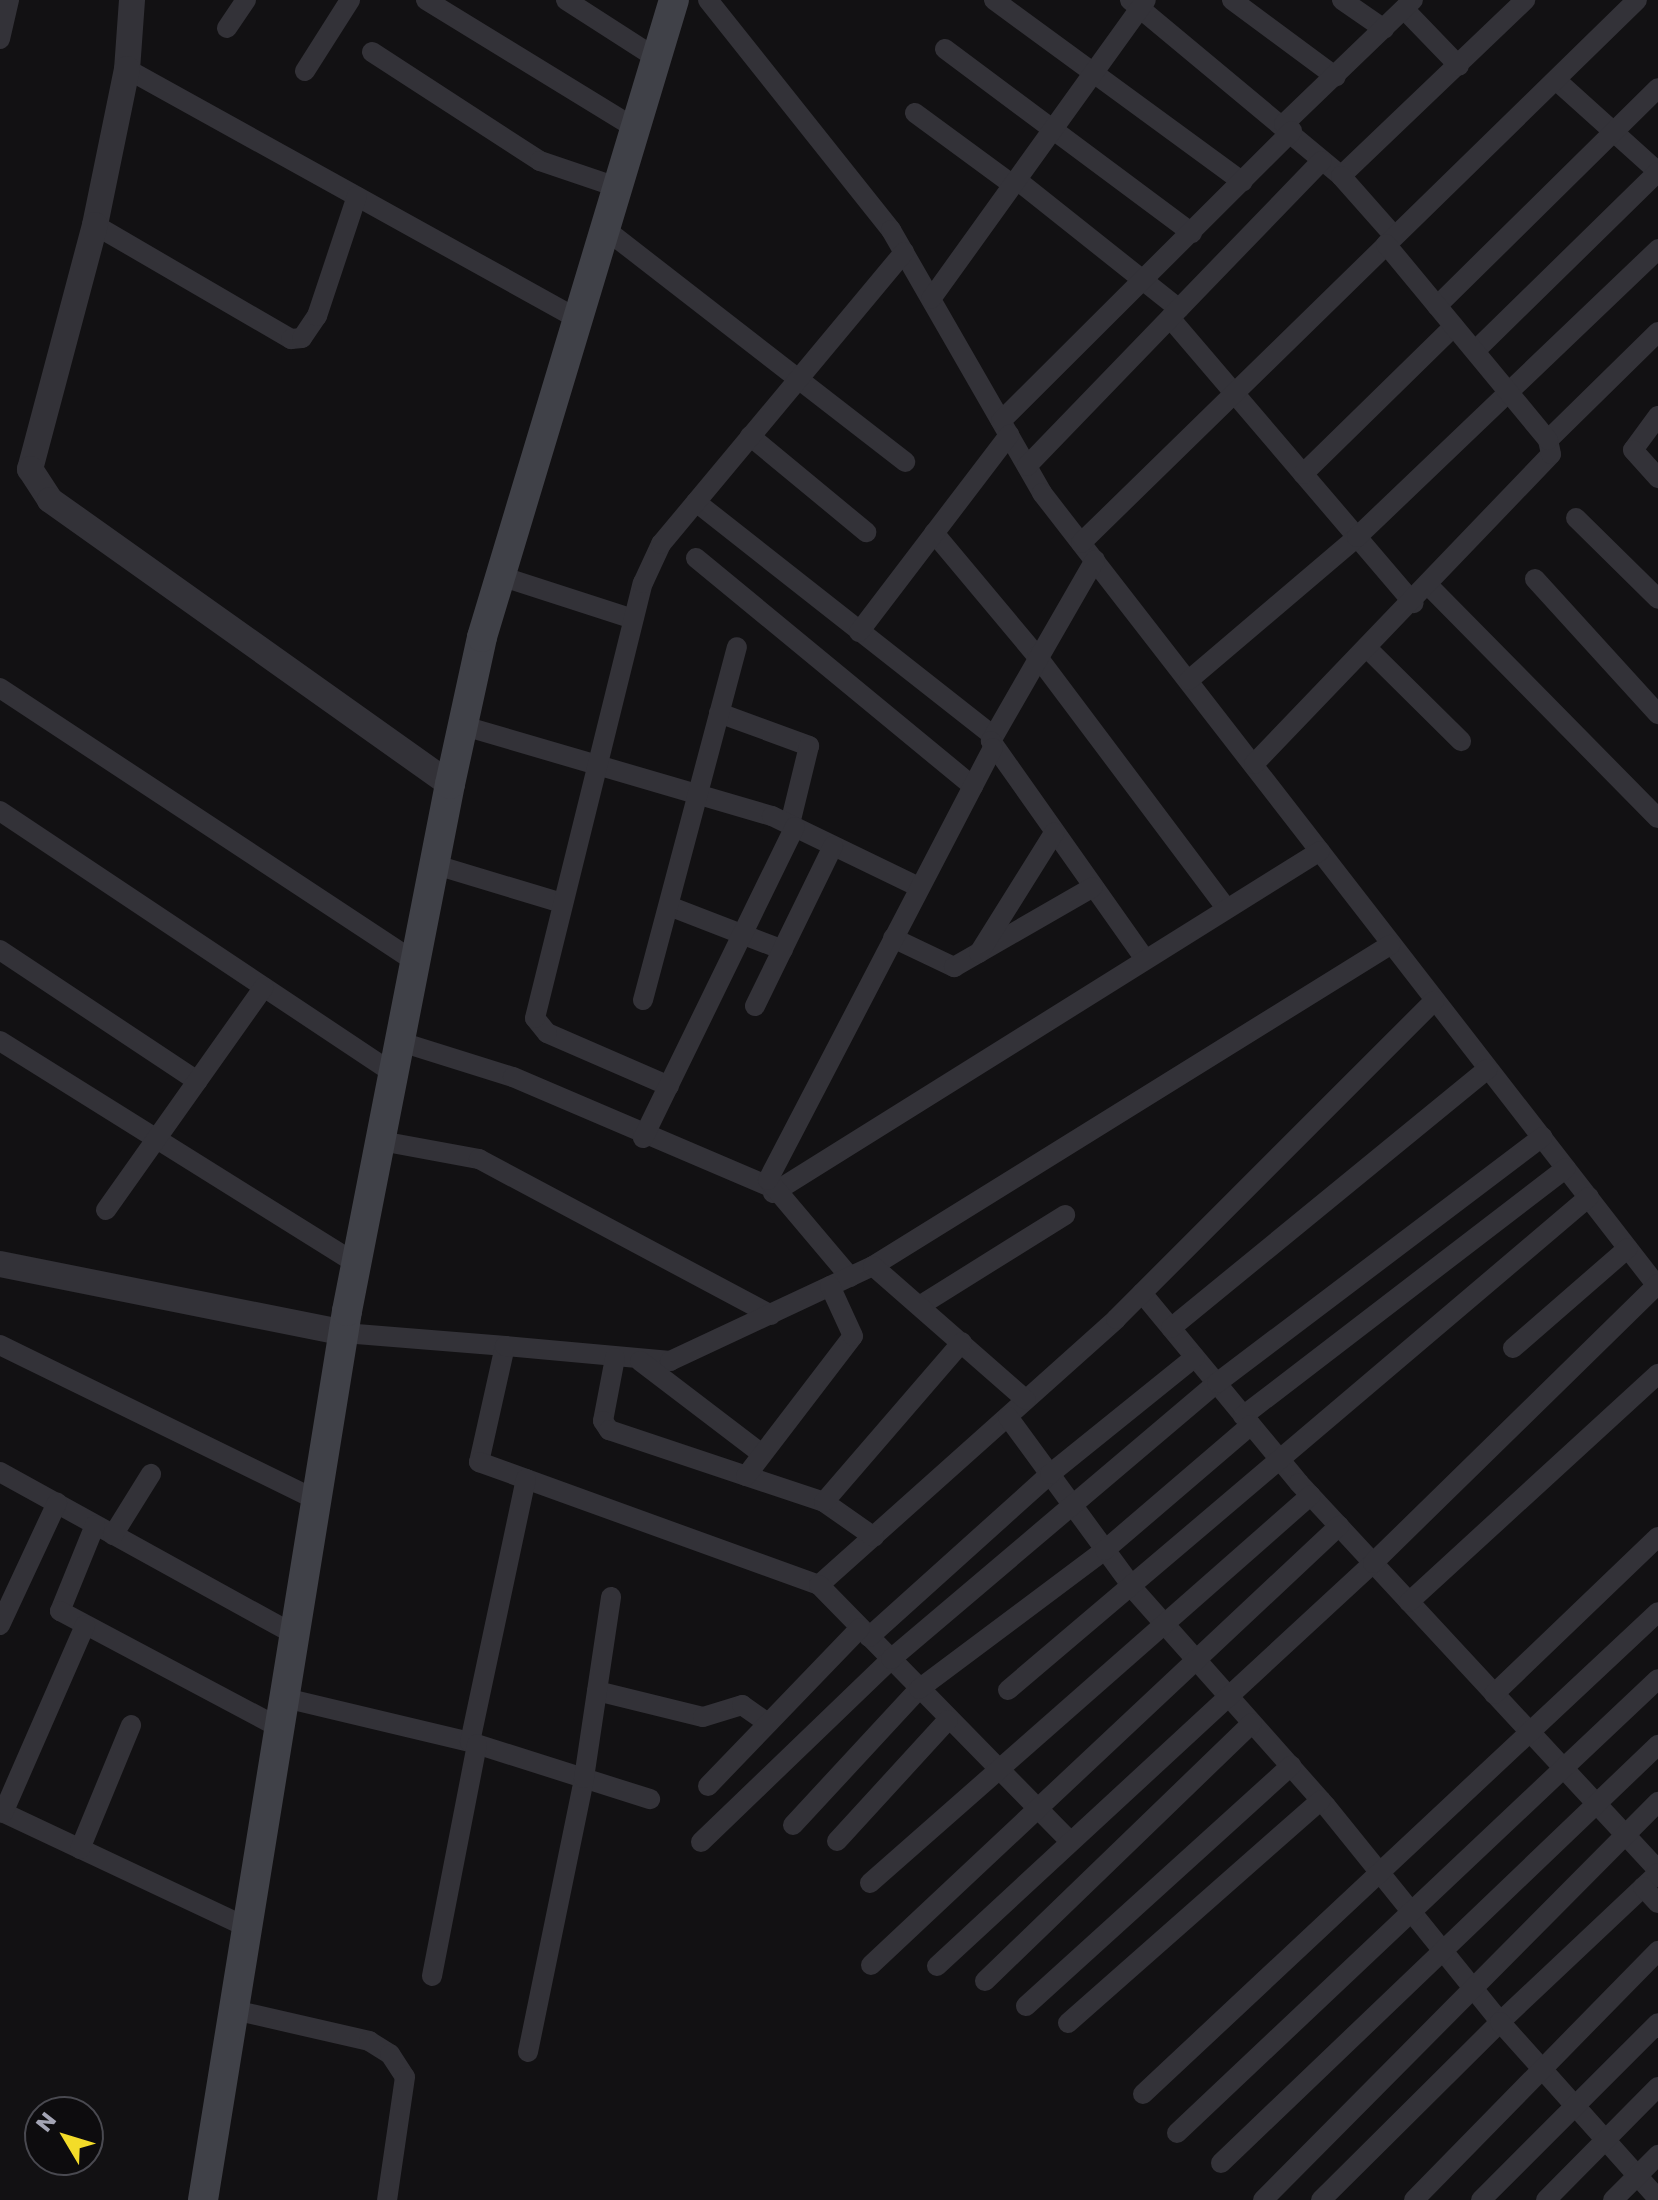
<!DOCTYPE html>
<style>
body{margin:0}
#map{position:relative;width:1658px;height:2200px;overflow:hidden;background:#121113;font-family:Poppins,sans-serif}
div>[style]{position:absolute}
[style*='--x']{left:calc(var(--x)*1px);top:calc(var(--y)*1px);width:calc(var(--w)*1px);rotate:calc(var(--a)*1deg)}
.minor>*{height:20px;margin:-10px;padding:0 10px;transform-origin:10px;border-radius:10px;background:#333238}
.tertiary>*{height:26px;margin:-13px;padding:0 13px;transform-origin:13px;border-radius:13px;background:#333238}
.secondary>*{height:30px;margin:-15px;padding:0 15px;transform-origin:15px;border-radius:15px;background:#404148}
span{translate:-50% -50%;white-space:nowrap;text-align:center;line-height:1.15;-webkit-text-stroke:6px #0d0c0e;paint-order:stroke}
.north{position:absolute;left:24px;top:2096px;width:80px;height:80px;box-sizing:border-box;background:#0d0c0e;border:2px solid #494950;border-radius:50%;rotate:308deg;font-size:22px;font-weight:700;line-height:32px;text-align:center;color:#a3a4b4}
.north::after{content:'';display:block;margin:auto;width:28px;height:36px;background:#f3dc29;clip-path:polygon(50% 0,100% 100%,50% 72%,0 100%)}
</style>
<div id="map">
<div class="minor">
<div style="--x:426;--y:0;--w:245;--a:31.5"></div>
<div style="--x:566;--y:0;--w:107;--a:32.8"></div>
<div style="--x:708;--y:0;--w:294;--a:51.5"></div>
<div style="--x:891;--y:230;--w:303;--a:60.1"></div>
<div style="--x:1042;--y:493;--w:1005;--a:52.2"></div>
<div style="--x:994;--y:0;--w:308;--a:36.2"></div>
<div style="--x:1130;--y:0;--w:275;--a:39.8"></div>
<div style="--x:1341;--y:176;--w:255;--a:-43.7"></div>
<div style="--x:1232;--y:0;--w:129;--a:36.5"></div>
<div style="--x:1342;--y:0;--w:51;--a:34.6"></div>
<div style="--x:1404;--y:9;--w:79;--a:46"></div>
<div style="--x:227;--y:28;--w:34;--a:-56"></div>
<div style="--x:0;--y:39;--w:40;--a:-77"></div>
<div style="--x:945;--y:49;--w:308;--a:36.7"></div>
<div style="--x:372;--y:52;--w:200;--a:33"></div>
<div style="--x:540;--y:161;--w:81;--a:18.7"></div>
<div style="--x:127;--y:69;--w:516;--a:29"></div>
<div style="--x:305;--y:71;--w:84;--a:-57.6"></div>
<div style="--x:1556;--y:80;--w:137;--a:42"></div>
<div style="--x:915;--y:113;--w:122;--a:36.3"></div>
<div style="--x:1284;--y:124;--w:179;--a:-43.9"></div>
<div style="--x:1341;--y:176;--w:80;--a:48.5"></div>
<div style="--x:1017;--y:180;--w:207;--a:38.5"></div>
<div style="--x:95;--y:225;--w:227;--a:30.2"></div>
<div style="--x:291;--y:339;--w:11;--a:-5"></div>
<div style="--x:302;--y:338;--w:27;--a:-56"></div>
<div style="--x:317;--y:316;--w:126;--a:-71.6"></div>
<div style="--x:605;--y:229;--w:380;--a:37.8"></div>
<div style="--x:931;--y:299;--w:368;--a:-54.3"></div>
<div style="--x:1437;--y:306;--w:310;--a:-44.6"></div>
<div style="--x:1170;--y:318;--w:375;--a:49.5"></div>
<div style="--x:1475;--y:351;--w:256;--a:-44.4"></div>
<div style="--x:1658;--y:416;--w:42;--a:126.3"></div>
<div style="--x:1633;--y:450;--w:38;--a:48"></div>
<div style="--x:1001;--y:421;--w:411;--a:-44.9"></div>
<div style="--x:750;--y:436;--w:151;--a:39.6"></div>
<div style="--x:1548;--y:440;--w:154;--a:-44.5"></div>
<div style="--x:1027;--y:466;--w:424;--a:-46"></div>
<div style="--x:1303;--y:474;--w:211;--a:-44.4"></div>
<div style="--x:696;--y:502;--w:375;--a:38.2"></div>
<div style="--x:1576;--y:518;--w:115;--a:44.6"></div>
<div style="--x:934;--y:533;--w:160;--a:50.1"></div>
<div style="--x:1037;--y:656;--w:315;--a:53.1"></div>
<div style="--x:1081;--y:543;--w:777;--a:-44.32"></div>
<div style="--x:696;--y:558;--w:359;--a:39.5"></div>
<div style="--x:1095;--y:560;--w:209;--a:119.9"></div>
<div style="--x:991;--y:741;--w:266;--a:54.8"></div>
<div style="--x:500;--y:576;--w:140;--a:17.9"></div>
<div style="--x:1535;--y:579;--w:183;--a:47.7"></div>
<div style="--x:1429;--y:586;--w:326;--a:45.4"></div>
<div style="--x:859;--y:632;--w:248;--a:-52.7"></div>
<div style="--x:1368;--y:649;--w:131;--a:44.7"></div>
<div style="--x:1189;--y:680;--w:221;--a:-40.4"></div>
<div style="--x:1357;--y:537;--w:417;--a:-43.7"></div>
<div style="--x:0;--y:688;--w:500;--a:33.4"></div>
<div style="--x:719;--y:713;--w:96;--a:20.1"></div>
<div style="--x:809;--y:746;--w:80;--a:103.7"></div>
<div style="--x:464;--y:726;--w:321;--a:16.3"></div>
<div style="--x:772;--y:816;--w:163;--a:25.8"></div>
<div style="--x:1254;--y:764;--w:429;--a:-46.2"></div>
<div style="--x:1551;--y:454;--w:14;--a:-102"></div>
<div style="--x:1548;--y:440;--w:254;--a:-129.6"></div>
<div style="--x:0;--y:811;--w:475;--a:33.7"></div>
<div style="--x:436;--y:865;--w:132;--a:16.8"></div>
<div style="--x:669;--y:906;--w:122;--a:21.1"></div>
<div style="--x:893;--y:938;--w:68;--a:25.4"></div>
<div style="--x:954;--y:967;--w:160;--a:-29.9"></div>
<div style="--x:0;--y:950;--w:237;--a:33.6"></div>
<div style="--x:979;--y:953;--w:142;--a:-58"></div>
<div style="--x:643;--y:1000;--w:365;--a:-75.1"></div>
<div style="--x:755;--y:1006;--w:178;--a:-64"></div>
<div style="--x:0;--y:1041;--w:421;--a:32"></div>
<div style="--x:401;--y:1042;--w:117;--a:17.4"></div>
<div style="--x:513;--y:1077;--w:277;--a:23.1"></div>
<div style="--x:669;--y:1086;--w:133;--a:-156.5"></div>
<div style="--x:547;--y:1033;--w:19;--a:-129"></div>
<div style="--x:535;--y:1018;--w:448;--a:-76.1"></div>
<div style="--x:643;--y:583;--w:43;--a:-65.2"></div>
<div style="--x:661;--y:544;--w:380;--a:-50.2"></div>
<div style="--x:643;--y:1138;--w:346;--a:-64"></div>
<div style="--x:381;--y:1141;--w:100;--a:10.4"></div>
<div style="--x:479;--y:1159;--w:331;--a:28.1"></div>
<div style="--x:773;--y:1193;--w:645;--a:-32.01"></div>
<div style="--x:106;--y:1210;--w:273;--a:-54.7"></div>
<div style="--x:873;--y:1266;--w:609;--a:-31.84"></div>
<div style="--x:850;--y:1277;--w:127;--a:-130.2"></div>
<div style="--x:768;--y:1180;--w:487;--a:-62.5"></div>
<div style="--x:1142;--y:1293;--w:246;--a:50.4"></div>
<div style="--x:1299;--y:1483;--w:528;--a:47.15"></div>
<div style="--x:921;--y:1305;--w:170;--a:-32"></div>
<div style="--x:1171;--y:1328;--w:409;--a:-39.3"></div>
<div style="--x:344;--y:1333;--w:162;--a:4.6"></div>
<div style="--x:505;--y:1346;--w:119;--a:102.6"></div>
<div style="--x:479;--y:1462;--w:362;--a:19.9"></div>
<div style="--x:819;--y:1585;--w:399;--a:-41.8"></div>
<div style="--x:1116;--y:1319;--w:450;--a:-45"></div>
<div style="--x:0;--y:1345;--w:353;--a:26.1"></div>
<div style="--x:505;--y:1346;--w:166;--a:5.2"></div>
<div style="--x:670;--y:1361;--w:224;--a:-25.1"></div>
<div style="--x:873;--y:1266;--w:203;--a:41.2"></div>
<div style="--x:1513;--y:1348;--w:152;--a:-41"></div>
<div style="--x:615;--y:1358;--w:64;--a:100.8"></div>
<div style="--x:603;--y:1421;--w:11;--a:56"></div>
<div style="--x:609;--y:1430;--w:227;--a:18.5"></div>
<div style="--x:824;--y:1502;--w:61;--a:35"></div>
<div style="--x:640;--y:1361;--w:153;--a:37.3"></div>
<div style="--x:1243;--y:1416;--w:407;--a:-37.5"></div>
<div style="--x:1008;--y:1417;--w:217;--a:53.8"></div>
<div style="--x:1136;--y:1592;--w:286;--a:48.4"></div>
<div style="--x:1326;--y:1806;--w:277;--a:51.1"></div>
<div style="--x:1500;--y:2022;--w:217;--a:-43.3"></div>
<div style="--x:0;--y:1472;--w:337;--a:28.9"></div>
<div style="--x:746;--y:1476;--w:176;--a:-52.6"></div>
<div style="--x:853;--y:1336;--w:55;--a:-114.7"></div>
<div style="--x:824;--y:1502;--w:211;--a:-49.2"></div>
<div style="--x:95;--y:1525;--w:93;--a:112.1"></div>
<div style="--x:60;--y:1611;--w:249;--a:28"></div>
<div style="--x:113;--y:1535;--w:72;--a:-58.1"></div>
<div style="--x:819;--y:1585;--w:357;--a:45.6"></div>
<div style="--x:1409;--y:1602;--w:338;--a:-42.5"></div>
<div style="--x:0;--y:1625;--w:135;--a:-65"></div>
<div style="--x:869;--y:1637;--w:244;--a:-42"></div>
<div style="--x:1050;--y:1474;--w:186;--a:-38.9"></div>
<div style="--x:1008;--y:1690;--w:762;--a:-40.32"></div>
<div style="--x:597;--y:1691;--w:109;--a:13.8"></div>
<div style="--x:703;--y:1717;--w:41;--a:-17.1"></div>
<div style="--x:742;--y:1705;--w:32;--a:35"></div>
<div style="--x:1494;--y:1694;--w:227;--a:-43.8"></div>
<div style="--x:285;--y:1698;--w:190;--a:13.4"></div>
<div style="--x:470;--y:1742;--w:189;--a:17.6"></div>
<div style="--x:470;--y:1742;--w:269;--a:-78"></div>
<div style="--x:708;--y:1786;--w:219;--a:-46.1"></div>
<div style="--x:0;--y:1811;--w:273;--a:25.2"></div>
<div style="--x:3;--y:1813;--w:205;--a:-66.4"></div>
<div style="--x:793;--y:1825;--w:185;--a:-47.2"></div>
<div style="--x:919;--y:1689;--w:232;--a:-36.8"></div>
<div style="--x:1105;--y:1550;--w:192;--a:-40.6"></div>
<div style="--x:837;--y:1841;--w:164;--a:-47.5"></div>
<div style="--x:701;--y:1842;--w:264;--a:-43.9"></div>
<div style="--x:891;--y:1659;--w:427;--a:-40.3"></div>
<div style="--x:1217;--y:1383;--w:408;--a:-37.1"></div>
<div style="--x:80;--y:1849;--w:134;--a:-67.6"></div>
<div style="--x:870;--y:1883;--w:587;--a:-41.34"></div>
<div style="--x:1643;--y:1887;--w:22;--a:47"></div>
<div style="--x:871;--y:1965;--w:642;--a:-43.17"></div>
<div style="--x:937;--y:1966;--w:594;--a:-42.75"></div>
<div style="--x:1373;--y:1563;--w:399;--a:-44.4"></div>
<div style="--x:432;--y:1976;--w:236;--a:-79"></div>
<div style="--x:985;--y:1981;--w:371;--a:-44"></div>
<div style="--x:1026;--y:2006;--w:358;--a:-42.2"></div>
<div style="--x:234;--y:2010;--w:139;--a:12.9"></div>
<div style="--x:369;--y:2041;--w:25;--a:32"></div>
<div style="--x:390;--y:2054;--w:27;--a:57"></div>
<div style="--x:405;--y:2077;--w:124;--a:98.3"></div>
<div style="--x:1068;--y:2023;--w:337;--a:-41.4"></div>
<div style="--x:528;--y:2052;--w:280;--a:-78.4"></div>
<div style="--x:584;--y:1778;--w:183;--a:-81.5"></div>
<div style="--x:1143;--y:2094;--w:705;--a:-43.1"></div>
<div style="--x:1177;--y:2133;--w:661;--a:-43.35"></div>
<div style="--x:1221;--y:2163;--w:605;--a:-43.73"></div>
<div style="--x:1263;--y:2200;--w:561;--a:-45.22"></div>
<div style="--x:1321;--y:2200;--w:252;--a:-44.8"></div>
<div style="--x:1500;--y:2022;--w:237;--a:48.2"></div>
<div style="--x:1414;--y:2200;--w:349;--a:-45.6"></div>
<div style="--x:1481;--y:2200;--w:250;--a:-45"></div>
<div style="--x:1546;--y:2200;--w:159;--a:-45.3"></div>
<div style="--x:1613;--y:2200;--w:64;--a:-45"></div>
</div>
<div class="tertiary">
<div style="--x:132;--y:0;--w:69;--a:94.1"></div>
<div style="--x:127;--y:69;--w:159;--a:101.6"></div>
<div style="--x:95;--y:225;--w:253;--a:104.9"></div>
<div style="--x:30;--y:469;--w:37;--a:57"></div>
<div style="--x:50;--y:500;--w:491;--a:35.4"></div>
<div style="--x:0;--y:1264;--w:351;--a:11.3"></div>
</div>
<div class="secondary">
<div style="--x:203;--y:2200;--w:901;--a:-80.8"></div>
<div style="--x:347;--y:1311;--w:537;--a:-78.94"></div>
<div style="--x:450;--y:784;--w:150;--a:-77.7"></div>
<div style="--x:482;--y:637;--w:665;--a:-73.23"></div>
</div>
<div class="north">N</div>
</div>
